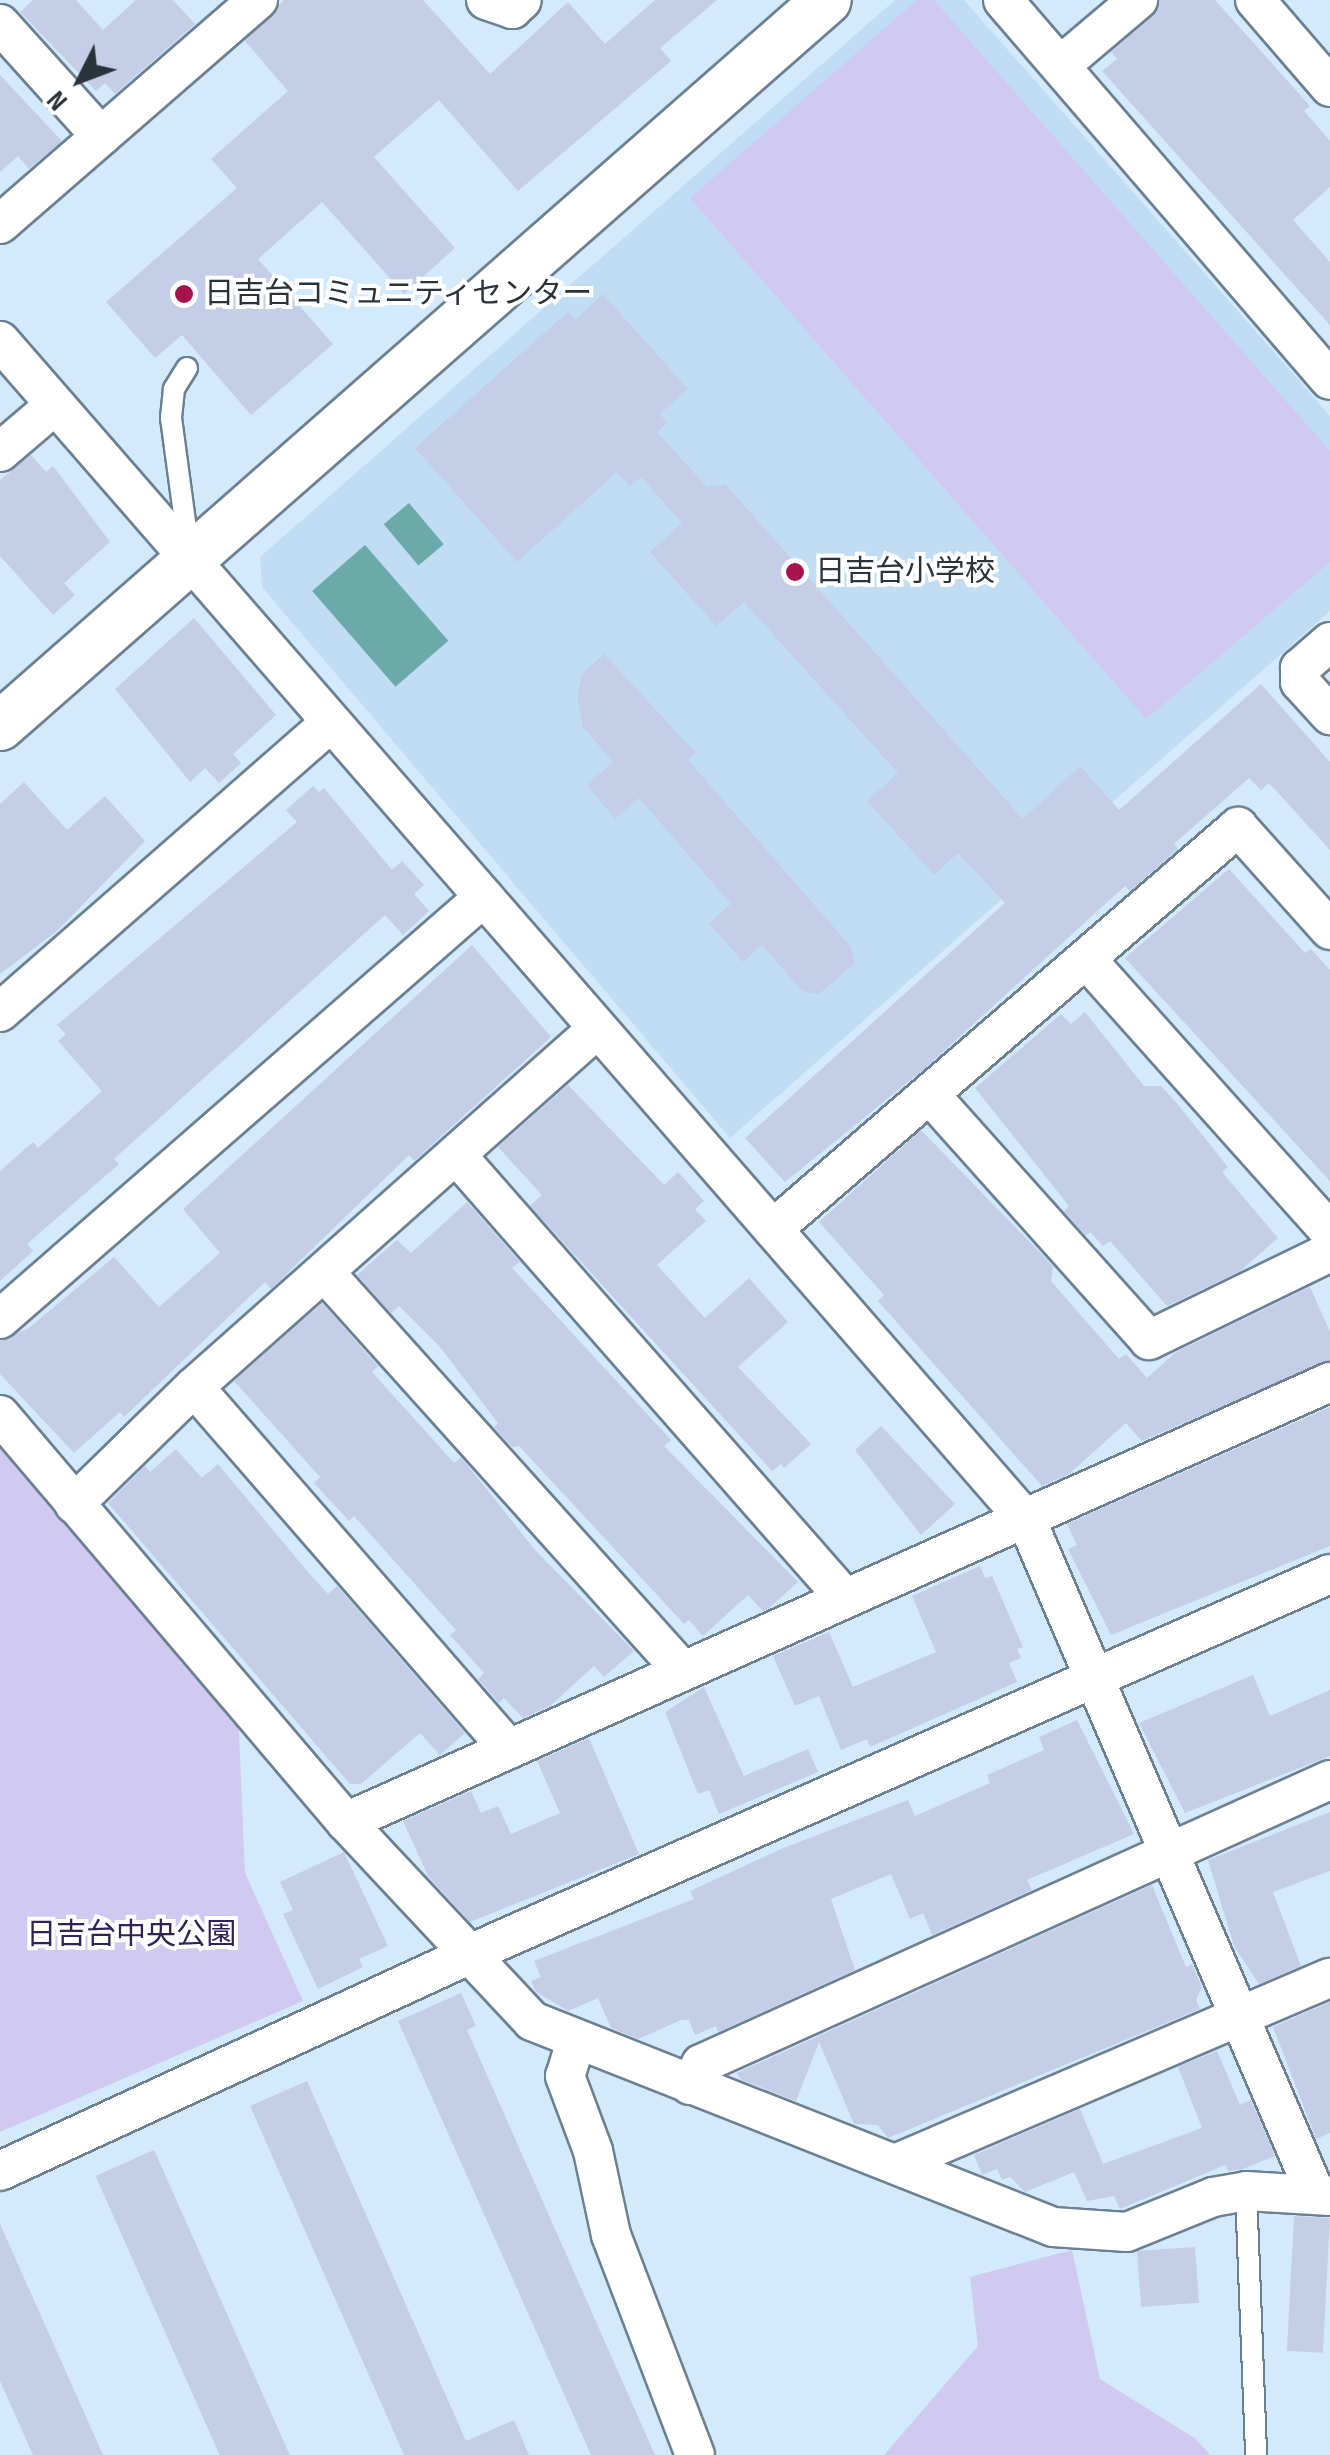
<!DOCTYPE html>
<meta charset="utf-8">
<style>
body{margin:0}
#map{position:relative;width:1330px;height:2455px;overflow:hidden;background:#d3eafd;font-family:"Sofia Sans Condensed","Noto Sans JP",sans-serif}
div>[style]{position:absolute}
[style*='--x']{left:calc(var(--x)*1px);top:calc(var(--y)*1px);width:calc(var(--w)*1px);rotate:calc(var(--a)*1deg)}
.built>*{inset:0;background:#c0ddf4}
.green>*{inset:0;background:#d0c9f0}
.water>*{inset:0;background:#6ca9a9;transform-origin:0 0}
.building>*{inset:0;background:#c4cee6;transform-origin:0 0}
.roads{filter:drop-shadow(2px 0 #6c8092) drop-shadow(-2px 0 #6c8092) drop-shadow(0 2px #6c8092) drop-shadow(0 -2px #6c8092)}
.service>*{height:20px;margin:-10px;padding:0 10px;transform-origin:10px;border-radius:10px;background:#fff}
.minor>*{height:38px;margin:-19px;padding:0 19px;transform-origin:19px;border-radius:19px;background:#fff}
.tertiary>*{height:48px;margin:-24px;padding:0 24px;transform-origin:24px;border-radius:24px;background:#fff}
.dots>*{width:28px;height:28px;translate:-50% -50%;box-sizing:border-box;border:5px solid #fff;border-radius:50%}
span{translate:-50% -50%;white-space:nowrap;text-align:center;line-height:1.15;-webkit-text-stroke:8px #fff;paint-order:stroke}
.poi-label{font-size:30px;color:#2a323a}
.left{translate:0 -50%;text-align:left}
.park-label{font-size:30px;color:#302157}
.north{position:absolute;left:30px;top:30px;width:100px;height:100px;-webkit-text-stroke:8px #fff;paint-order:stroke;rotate:228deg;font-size:28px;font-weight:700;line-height:40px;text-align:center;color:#2a323a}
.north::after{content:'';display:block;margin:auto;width:35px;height:45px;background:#2a323a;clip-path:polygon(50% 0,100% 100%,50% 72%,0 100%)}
</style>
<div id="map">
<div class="built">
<div style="clip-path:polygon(895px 0,964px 0,1330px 416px,1330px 611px,730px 1138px,262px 587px,260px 557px)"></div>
</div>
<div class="green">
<div style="clip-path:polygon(917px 0,934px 0,1330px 451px,1330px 562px,1146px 719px,690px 198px)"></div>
<div style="clip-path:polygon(0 1435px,238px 1710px,245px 1873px,303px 2001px,0 2132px)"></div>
<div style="clip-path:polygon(1072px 2250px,1100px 2379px,1196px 2439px,1210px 2455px,884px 2455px,978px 2346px,970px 2277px)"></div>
</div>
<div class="water">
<div style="left:409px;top:503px;width:54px;height:33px;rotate:50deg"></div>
<div style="left:365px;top:545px;width:127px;height:70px;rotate:49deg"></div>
</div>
<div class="building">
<div style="clip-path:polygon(33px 0,76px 0,103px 30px,136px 0,173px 0,195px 24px,115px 94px,105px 83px,96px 91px,20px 12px)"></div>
<div style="clip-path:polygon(284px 0,423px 0,490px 74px,568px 2px,605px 44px,655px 0,717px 0,660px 48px,671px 61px,518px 191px,439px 100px,374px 157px,455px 248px,404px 294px,322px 202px,258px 259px,333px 344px,251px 415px,182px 335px,155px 358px,106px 302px,237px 188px,211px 159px,288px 91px,245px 41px)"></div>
<div style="clip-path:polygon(1160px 0,1215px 0,1310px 106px,1304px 111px,1330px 141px,1330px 187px,1293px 220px,1330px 262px,1330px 325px,1102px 71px,1117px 59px,1111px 52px,1153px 16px)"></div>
<div style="clip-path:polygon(0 75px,62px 141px,29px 169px,18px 156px,0 172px)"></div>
<div style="clip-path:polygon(603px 294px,688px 389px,660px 414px,667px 423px,657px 432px,707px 487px,725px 484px,1023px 819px,1080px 766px,1119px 810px,1261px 684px,1330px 762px,1330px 850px,1269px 783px,1261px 790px,1249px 778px,1174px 844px,1178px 849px,1130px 891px,1125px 886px,924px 1069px,785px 1182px,745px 1138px,1005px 903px,958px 853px,934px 875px,867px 801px,898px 773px,744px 602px,716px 626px,650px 552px,682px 523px,641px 477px,630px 486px,617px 472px,517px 562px,415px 448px,568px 312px,575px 320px)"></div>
<div style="clip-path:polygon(31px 455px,46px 472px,53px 466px,110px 542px,64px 583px,75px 595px,53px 615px,0 556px,0 480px)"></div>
<div style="clip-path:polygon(194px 618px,276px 715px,233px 754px,241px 763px,219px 783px,205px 768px,190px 782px,115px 689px)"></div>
<div style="clip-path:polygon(604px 654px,696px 753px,688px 760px,851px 947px,855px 963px,819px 994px,802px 991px,762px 945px,743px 962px,709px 923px,731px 904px,639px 798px,615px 819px,587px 785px,613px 762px,583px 727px,577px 697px,583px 673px)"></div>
<div style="clip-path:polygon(24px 782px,67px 830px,105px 796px,145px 841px,57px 931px,0 974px,0 804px)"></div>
<div style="clip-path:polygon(313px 786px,319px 792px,324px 788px,392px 870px,402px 861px,424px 885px,414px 894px,429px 911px,403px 935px,385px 915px,114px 1159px,119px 1164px,27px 1244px,33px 1251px,0 1281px,0 1171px,33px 1142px,38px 1148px,102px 1091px,58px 1041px,66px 1034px,57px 1025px,297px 822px,286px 810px)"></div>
<div style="clip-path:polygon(1229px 869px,1305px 953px,1311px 949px,1330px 970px,1330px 1181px,1125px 958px)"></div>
<div style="clip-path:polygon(472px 945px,551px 1037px,414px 1161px,409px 1155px,271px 1289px,265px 1282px,124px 1417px,120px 1412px,74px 1453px,0 1374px,0 1341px,29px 1328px,114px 1257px,159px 1307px,220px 1253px,183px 1209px)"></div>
<div style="clip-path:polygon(1085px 1012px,1144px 1086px,1161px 1086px,1180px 1107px,1228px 1167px,1222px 1172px,1278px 1238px,1240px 1271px,1167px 1306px,1110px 1241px,1103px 1246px,1090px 1232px,1086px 1236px,1064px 1211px,1069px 1206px,975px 1088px,1061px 1014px,1071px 1024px)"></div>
<div style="clip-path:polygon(568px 1085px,664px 1185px,678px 1172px,704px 1201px,695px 1209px,706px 1221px,657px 1265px,705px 1318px,749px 1278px,788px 1322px,738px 1367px,811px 1444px,784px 1468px,781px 1464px,772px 1471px,530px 1206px,542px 1195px,498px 1147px)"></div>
<div style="clip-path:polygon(921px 1130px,1053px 1266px,1051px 1281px,1119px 1359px,1126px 1354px,1147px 1378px,1176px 1352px,1310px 1287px,1330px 1332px,1330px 1360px,1142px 1441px,1126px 1423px,1069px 1474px,1042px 1486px,878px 1301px,884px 1295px,819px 1222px)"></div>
<div style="clip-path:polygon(467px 1202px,520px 1262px,512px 1268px,671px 1440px,664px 1446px,798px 1582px,768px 1609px,763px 1611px,748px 1595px,703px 1636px,689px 1620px,684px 1624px,519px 1446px,512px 1447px,494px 1427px,498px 1423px,440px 1347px,399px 1306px,391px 1313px,357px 1275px,397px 1240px,411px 1253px)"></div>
<div style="clip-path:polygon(322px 1303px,378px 1366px,372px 1372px,454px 1463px,461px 1457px,535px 1550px,634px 1651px,604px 1677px,594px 1666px,550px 1706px,523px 1718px,504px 1698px,499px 1703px,478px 1679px,484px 1673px,450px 1635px,456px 1630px,354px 1516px,349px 1521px,314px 1483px,320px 1477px,234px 1381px)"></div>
<div style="clip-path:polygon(1330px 1407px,1330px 1546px,1111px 1635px,1068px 1549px,1077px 1545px,1067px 1524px)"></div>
<div style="clip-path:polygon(881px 1426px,955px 1504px,921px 1535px,855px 1450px)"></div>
<div style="clip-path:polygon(176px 1449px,202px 1478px,218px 1464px,307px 1571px,328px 1594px,337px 1586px,465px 1733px,440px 1755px,420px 1733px,361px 1784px,350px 1784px,108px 1503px,145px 1466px,150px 1472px)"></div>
<div style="clip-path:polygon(980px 1566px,985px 1578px,992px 1576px,1023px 1647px,1017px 1649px,1021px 1658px,1009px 1663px,1017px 1682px,870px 1747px,867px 1739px,841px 1750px,819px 1696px,795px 1706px,773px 1656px,829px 1632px,853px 1687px,936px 1652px,912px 1596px)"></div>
<div style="clip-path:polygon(1253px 1675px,1270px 1716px,1330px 1690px,1330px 1756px,1185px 1813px,1139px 1723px)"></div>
<div style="clip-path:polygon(704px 1687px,744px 1776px,808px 1749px,818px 1772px,719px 1814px,709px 1790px,698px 1794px,665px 1712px)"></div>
<div style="clip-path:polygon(1077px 1720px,1134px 1834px,1027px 1880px,1032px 1890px,932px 1935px,923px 1913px,910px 1919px,891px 1874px,831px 1899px,855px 1970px,718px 2032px,716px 2026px,695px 2035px,689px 2020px,681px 2020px,638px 2039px,611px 2028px,598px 1998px,568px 2011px,536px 1992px,531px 1981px,541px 1977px,534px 1961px,694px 1899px,690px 1891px,781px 1849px,908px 1800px,915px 1816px,990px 1783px,987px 1775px,1044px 1750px,1039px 1737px)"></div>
<div style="clip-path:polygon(589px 1738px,639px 1854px,470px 1922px,428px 1876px,403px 1821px,471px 1791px,481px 1813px,498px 1806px,511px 1834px,560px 1813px,537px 1761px)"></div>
<div style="clip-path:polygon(1330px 1812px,1330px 1871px,1273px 1892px,1301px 1966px,1259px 1984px,1234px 1946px,1208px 1860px)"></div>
<div style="clip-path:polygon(344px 1852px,388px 1946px,359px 1959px,363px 1967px,318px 1989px,283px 1914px,293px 1910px,280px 1882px)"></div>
<div style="clip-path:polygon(1152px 1885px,1186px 1967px,1192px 1964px,1202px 1987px,1196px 2000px,1200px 2009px,888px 2138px,878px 2125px,854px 2124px,819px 2042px,796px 2101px,740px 2079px,737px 2073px)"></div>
<div style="clip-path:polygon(461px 1993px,476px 2026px,467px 2030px,655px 2455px,591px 2455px,398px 2021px)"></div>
<div style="clip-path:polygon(1330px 2002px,1330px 2133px,1316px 2139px,1273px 2027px)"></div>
<div style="clip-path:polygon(1217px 2051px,1240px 2105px,1251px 2100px,1275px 2156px,1243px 2169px,1228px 2171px,1225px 2165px,1120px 2209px,1114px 2196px,1087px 2201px,1074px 2172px,1025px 2192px,1010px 2177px,1002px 2180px,997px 2169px,982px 2175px,974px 2155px,1080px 2109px,1103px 2164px,1202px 2128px,1178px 2067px)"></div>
<div style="clip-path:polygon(307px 2081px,466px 2441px,514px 2420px,529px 2455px,404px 2455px,250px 2106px)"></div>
<div style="left:154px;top:2150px;width:334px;height:64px;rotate:66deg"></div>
<div style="left:1294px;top:2216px;width:36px;height:135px;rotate:3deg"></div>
<div style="clip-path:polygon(0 2224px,103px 2455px,33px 2455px,0 2381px)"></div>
<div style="left:1195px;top:2247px;width:56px;height:58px;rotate:86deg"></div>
</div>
<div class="roads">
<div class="service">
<div style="--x:187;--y:368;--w:25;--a:122"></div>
<div style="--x:174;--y:389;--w:29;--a:96"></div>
<div style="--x:171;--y:418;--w:134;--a:82.3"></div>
<div style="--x:1246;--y:2191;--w:264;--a:87.8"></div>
</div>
<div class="minor">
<div style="--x:486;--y:0;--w:28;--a:19"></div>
<div style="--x:512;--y:9;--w:13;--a:-42"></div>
<div style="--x:1003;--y:0;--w:501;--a:49.29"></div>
<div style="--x:1255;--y:0;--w:115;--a:49.2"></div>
<div style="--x:0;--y:24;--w:151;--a:48"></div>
<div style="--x:1061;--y:65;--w:101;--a:-40.2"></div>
<div style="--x:0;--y:224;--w:342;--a:-41"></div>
<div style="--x:0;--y:341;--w:1564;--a:48.97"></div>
<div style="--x:1027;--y:1521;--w:731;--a:66.8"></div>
<div style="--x:0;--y:452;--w:72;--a:-40.5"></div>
<div style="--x:1330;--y:642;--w:40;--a:139"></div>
<div style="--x:1300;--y:668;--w:14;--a:90"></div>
<div style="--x:1300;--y:682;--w:45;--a:47.7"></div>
<div style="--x:1087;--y:960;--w:365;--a:48.2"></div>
<div style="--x:0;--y:1012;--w:440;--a:-41.2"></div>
<div style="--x:931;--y:1096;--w:327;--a:48.2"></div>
<div style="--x:1149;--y:1340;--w:201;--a:-25.9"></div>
<div style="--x:458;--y:1157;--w:584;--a:48.75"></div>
<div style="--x:773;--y:1229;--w:615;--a:-40.84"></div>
<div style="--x:1238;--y:827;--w:138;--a:48.2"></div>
<div style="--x:327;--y:1275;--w:530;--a:48.06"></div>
<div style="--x:0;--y:1319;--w:642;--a:-41.09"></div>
<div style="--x:194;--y:1387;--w:480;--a:49"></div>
<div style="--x:0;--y:1415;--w:534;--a:49.63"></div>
<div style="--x:346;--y:1822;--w:272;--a:46.9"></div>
<div style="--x:532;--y:2021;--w:560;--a:21.57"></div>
<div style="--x:1053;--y:2227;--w:74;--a:3.9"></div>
<div style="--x:1127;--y:2232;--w:93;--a:-22.1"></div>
<div style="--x:1213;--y:2197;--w:34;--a:-10"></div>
<div style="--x:1246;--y:2191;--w:84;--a:3.4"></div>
<div style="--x:74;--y:1504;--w:168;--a:-44.3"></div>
<div style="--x:194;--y:1387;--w:540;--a:-41.62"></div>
<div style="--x:346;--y:1822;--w:1078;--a:-24.09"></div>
<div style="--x:576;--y:2041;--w:37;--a:107"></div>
<div style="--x:565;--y:2076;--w:80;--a:69.5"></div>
<div style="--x:593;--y:2151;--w:86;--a:77.9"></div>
<div style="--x:611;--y:2235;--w:235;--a:69.1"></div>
<div style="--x:690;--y:2085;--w:24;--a:-62"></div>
<div style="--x:701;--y:2064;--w:690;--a:-24.3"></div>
<div style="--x:895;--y:2164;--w:473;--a:-23.2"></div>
<div style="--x:0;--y:2171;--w:549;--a:-24.75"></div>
<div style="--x:499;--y:1941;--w:908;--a:-23.83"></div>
</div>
<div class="tertiary">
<div style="--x:0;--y:726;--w:1100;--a:-41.28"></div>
</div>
</div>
<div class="dots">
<div style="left:184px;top:294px;background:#a7134d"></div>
<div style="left:795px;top:572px;background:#a7134d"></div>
</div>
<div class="poi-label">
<span class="left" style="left:204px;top:294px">日吉台コミュニティセンター</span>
<span class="left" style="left:815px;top:572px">日吉台小学校</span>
</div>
<div class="park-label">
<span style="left:131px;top:1935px">日吉台中央公園</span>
</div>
<div class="north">N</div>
</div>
